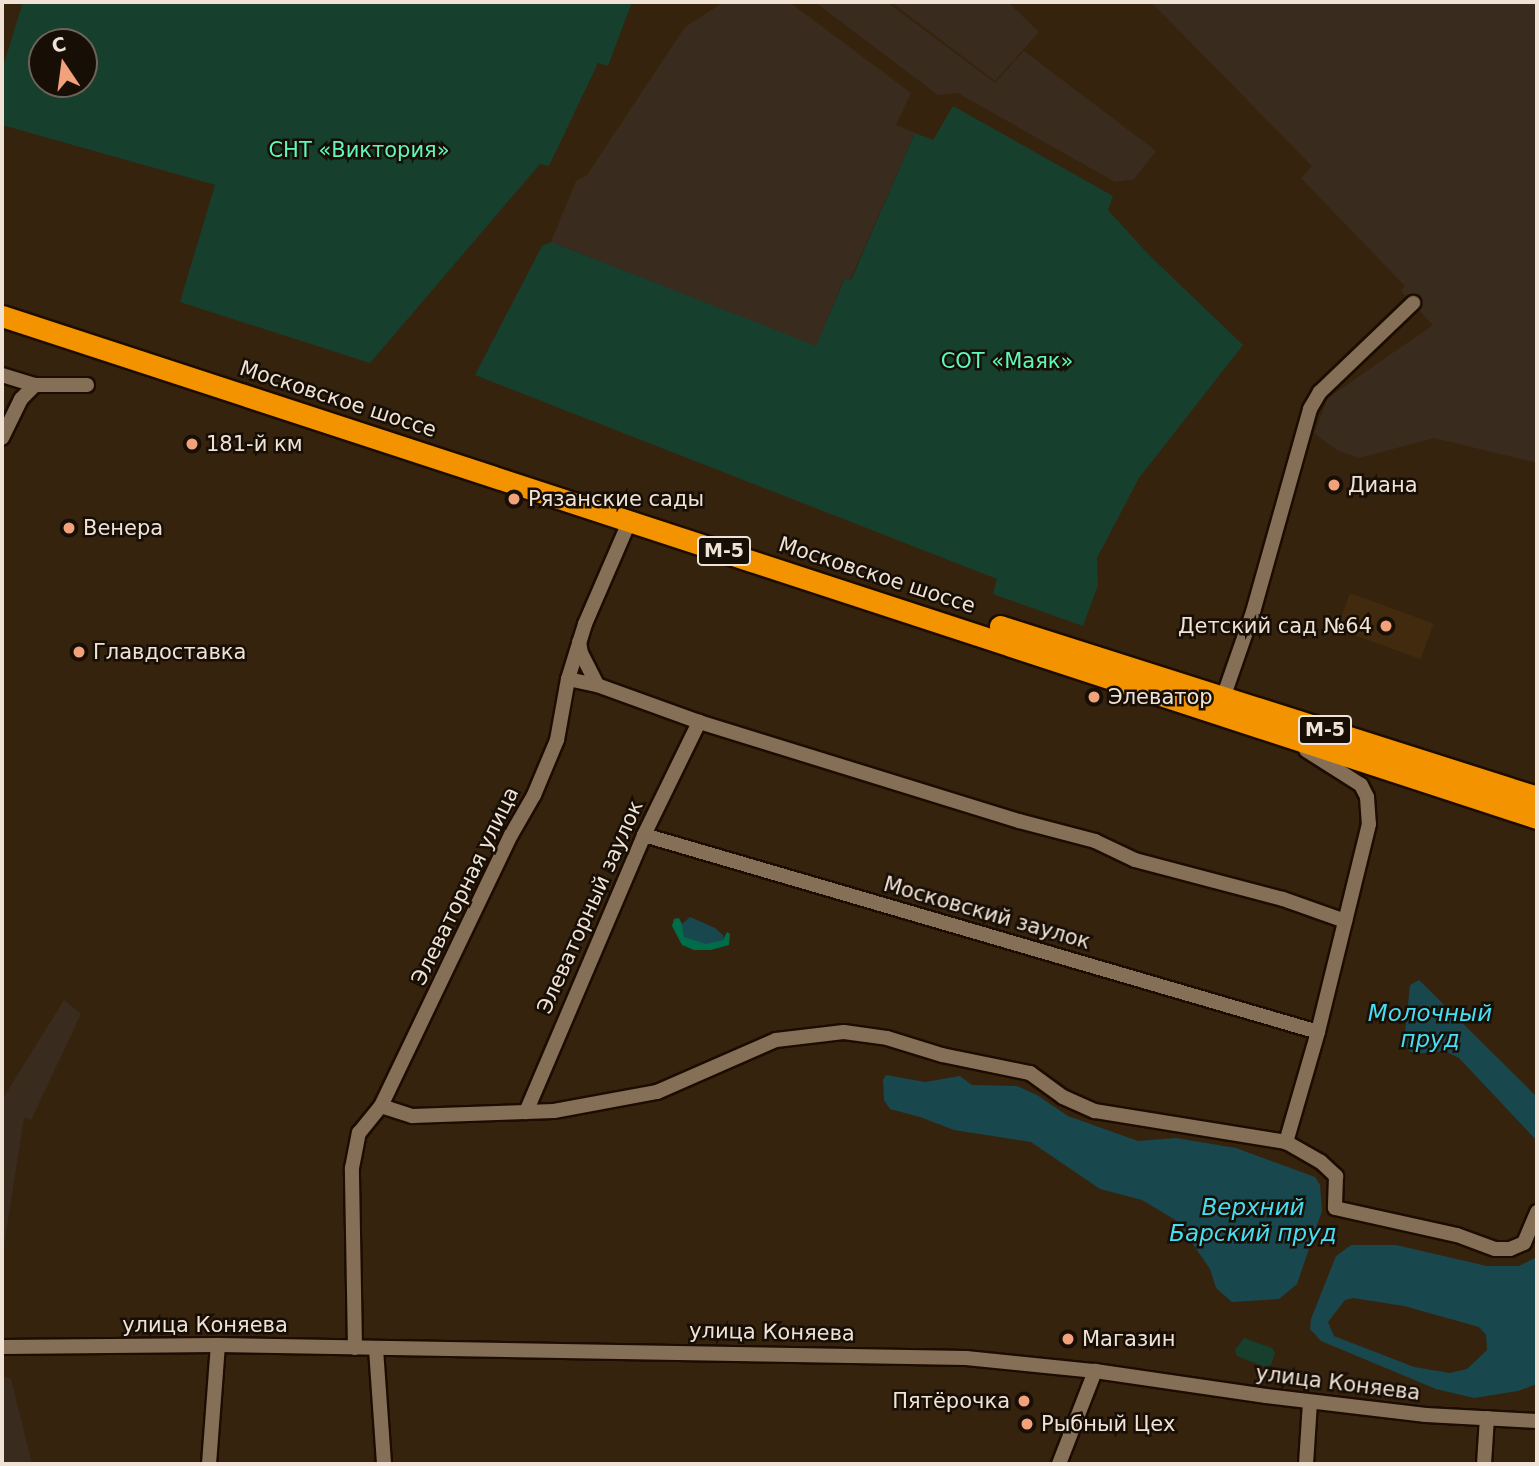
<!DOCTYPE html>
<meta charset="utf-8">
<style>
body{margin:0}
#map{position:relative;width:1539px;height:1466px;overflow:hidden;background:#36230d;font-family:"DejaVu Sans",sans-serif}
div>[style]{position:absolute}
[style*='--x']{left:calc(var(--x)*1px);top:calc(var(--y)*1px);width:calc(var(--w)*1px);rotate:calc(var(--a)*1deg)}
.industrial>*{inset:0;background:#392c1e}
.built>*{inset:0;background:#412a0d;transform-origin:0 0}
.green>*{inset:0;background:#163f2e}
.forest>*{inset:0;background:#006d4a}
.water>*{inset:0;background:#18474e}
.roads{filter:drop-shadow(2px 0 #1d0c00) drop-shadow(-2px 0 #1d0c00) drop-shadow(0 2px #1d0c00) drop-shadow(0 -2px #1d0c00)}
.minor>*{height:14px;margin:-7px;padding:0 7px;transform-origin:7px;border-radius:7px;background:#856f57}
.highway>*{height:21px;margin:-10.5px;padding:0 10.5px;transform-origin:10.5px;border-radius:10.5px;background:#f39300}
.dots>*{width:19px;height:19px;translate:-50% -50%;box-sizing:border-box;border:4px solid #170e06;border-radius:50%}
span{translate:-50% -50%;white-space:nowrap;text-align:center;line-height:1.15;-webkit-text-stroke:5px #170e06;paint-order:stroke}
.shield-label span{padding:2px 5px;background:#170e06;border:2px solid;border-radius:5px;-webkit-text-stroke-width:0}
.shield-label{font-size:19px;color:#f0e3d6;font-weight:700}
.park-label{font-size:21px;color:#5ff8ba}
.street-label{font-size:21px;color:#f0e3d6}
.poi-label{font-size:21px;color:#f0e3d6}
.left{translate:0 -50%;text-align:left}
.right{translate:-100% -50%;text-align:right}
.water-label{font-size:23px;color:#47def3;font-style:italic}
.frame{position:absolute;inset:0;border:4px solid #f0e3d6;pointer-events:none}
.north{position:absolute;left:28px;top:28px;width:70px;height:70px;box-sizing:border-box;background:#170e06;border:2px solid #6e6359;border-radius:50%;rotate:347deg;font-size:19px;font-weight:700;line-height:28px;text-align:center;color:#f0e3d6}
.north::after{content:'';display:block;margin:auto;width:24px;height:32px;background:#f1a27b;clip-path:polygon(50% 0,100% 100%,50% 72%,0 100%)}
</style>
<div id="map">
<div class="industrial">
<div style="clip-path:polygon(724px 2px,789px 2px,911px 93px,896px 125px,915px 133px,850px 280px,844px 279px,816px 347px,551px 242px,576px 181px,587px 175px,685px 27px)"></div>
<div style="clip-path:polygon(815px 2px,887px 2px,995px 83px,1024px 51px,1156px 151px,1134px 179px,1115px 182px,958px 93px,938px 95px)"></div>
<div style="clip-path:polygon(891px 2px,1008px 2px,1039px 32px,995px 81px)"></div>
<div style="clip-path:polygon(1151px 2px,1537px 2px,1537px 463px,1434px 438px,1359px 458px,1337px 450px,1314px 433px,1328px 398px,1433px 325px,1401px 291px,1405px 286px,1301px 178px,1312px 166px)"></div>
<div style="clip-path:polygon(64px 1000px,81px 1014px,31px 1120px,24px 1117px,2px 1258px,2px 1100px)"></div>
<div style="clip-path:polygon(2px 1376px,11px 1379px,32px 1464px,2px 1464px)"></div>
</div>
<div class="built">
<div style="left:1350px;top:593px;width:89px;height:38px;rotate:20deg"></div>
</div>
<div class="green">
<div style="clip-path:polygon(evenodd,23px 2px,632px 2px,608px 66px,598px 63px,549px 166px,540px 164px,370px 363px,180px 302px,215px 185px,2px 125px,2px 70px,23px 2px,42px 42px,84px 42px,84px 84px,42px 84px,42px 42px)"></div>
<div style="clip-path:polygon(953px 106px,1113px 196px,1108px 210px,1148px 254px,1243px 345px,1139px 478px,1097px 558px,1098px 585px,1083px 626px,993px 594px,997px 579px,475px 375px,542px 246px,551px 242px,816px 346px,845px 278px,851px 280px,915px 133px,933px 140px)"></div>
<div style="clip-path:polygon(1244px 1338px,1272px 1348px,1275px 1353px,1271px 1365px,1265px 1367px,1237px 1356px,1235px 1350px)"></div>
</div>
<div class="forest">
<div style="clip-path:polygon(679px 918px,682px 924px,723px 940px,727px 932px,730px 934px,729px 945px,711px 950px,694px 950px,682px 945px,672px 926px,674px 919px)"></div>
</div>
<div class="water">
<div style="clip-path:polygon(690px 917px,715px 928px,723px 935px,724px 940px,706px 944px,684px 937px,682px 924px)"></div>
<div style="clip-path:polygon(1419px 980px,1537px 1097px,1537px 1141px,1459px 1058px,1445px 1051px,1415px 1054px,1408px 1050px,1404px 1043px,1410px 985px)"></div>
<div style="clip-path:polygon(886px 1075px,925px 1082px,960px 1076px,972px 1085px,1017px 1086px,1037px 1095px,1068px 1116px,1138px 1141px,1176px 1138px,1236px 1148px,1315px 1177px,1320px 1185px,1322px 1211px,1297px 1284px,1279px 1299px,1232px 1302px,1216px 1288px,1210px 1269px,1177px 1221px,1142px 1200px,1100px 1189px,1031px 1142px,954px 1130px,920px 1117px,890px 1109px,884px 1100px,883px 1080px)"></div>
<div style="clip-path:polygon(evenodd,1351px 1245px,1396px 1245px,1487px 1266px,1519px 1266px,1537px 1257px,1537px 1384px,1518px 1391px,1474px 1398px,1436px 1389px,1321px 1341px,1310px 1329px,1311px 1319px,1336px 1256px,1351px 1245px,1353px 1298px,1404px 1306px,1479px 1327px,1486px 1335px,1487px 1350px,1467px 1369px,1450px 1373px,1414px 1367px,1334px 1336px,1328px 1322px,1345px 1300px,1353px 1298px)"></div>
</div>
<div class="roads">
<div class="minor">
<div style="--x:2;--y:375;--w:34;--a:17"></div>
<div style="--x:35;--y:385;--w:52;--a:0"></div>
<div style="--x:2;--y:438;--w:43;--a:-64"></div>
<div style="--x:21;--y:399;--w:20;--a:-45"></div>
<div style="--x:579;--y:642;--w:11;--a:80"></div>
<div style="--x:581;--y:653;--w:36;--a:63"></div>
<div style="--x:568;--y:679;--w:30;--a:12"></div>
<div style="--x:597;--y:685;--w:109;--a:19.9"></div>
<div style="--x:699;--y:722;--w:335;--a:17.2"></div>
<div style="--x:1019;--y:821;--w:79;--a:14.7"></div>
<div style="--x:1095;--y:841;--w:44;--a:25.4"></div>
<div style="--x:1135;--y:860;--w:153;--a:14.8"></div>
<div style="--x:1283;--y:899;--w:66;--a:19.5"></div>
<div style="--x:1223;--y:698;--w:91;--a:-70.8"></div>
<div style="--x:1253;--y:612;--w:211;--a:-74.3"></div>
<div style="--x:1310;--y:409;--w:20;--a:-60"></div>
<div style="--x:1320;--y:392;--w:129;--a:-43.7"></div>
<div style="--x:1306;--y:750;--w:65;--a:32.5"></div>
<div style="--x:1361;--y:785;--w:13;--a:63"></div>
<div style="--x:1367;--y:797;--w:27;--a:86"></div>
<div style="--x:1369;--y:824;--w:214;--a:103.8"></div>
<div style="--x:1318;--y:1032;--w:115;--a:106.2"></div>
<div style="--x:1286;--y:1142;--w:40;--a:29.7"></div>
<div style="--x:1321;--y:1162;--w:21;--a:43"></div>
<div style="--x:1336;--y:1176;--w:32;--a:92"></div>
<div style="--x:1335;--y:1208;--w:125;--a:12.5"></div>
<div style="--x:1457;--y:1235;--w:40;--a:20.2"></div>
<div style="--x:1495;--y:1249;--w:15;--a:0"></div>
<div style="--x:1510;--y:1249;--w:15;--a:-23"></div>
<div style="--x:1524;--y:1243;--w:34;--a:-67"></div>
<div style="--x:644;--y:835;--w:702;--a:16.29"></div>
<div style="--x:381;--y:1106;--w:33;--a:18"></div>
<div style="--x:412;--y:1116;--w:142;--a:-2"></div>
<div style="--x:554;--y:1111;--w:105;--a:-10.5"></div>
<div style="--x:657;--y:1092;--w:130;--a:-23.6"></div>
<div style="--x:776;--y:1040;--w:68;--a:-6.7"></div>
<div style="--x:844;--y:1032;--w:43;--a:7.9"></div>
<div style="--x:887;--y:1038;--w:58;--a:17.2"></div>
<div style="--x:942;--y:1055;--w:90;--a:11.6"></div>
<div style="--x:1030;--y:1073;--w:41;--a:36"></div>
<div style="--x:1063;--y:1097;--w:35;--a:24"></div>
<div style="--x:1095;--y:1111;--w:193;--a:9.2"></div>
<div style="--x:526;--y:1112;--w:301;--a:-66.9"></div>
<div style="--x:644;--y:835;--w:126;--a:-64"></div>
<div style="--x:2;--y:1347;--w:216;--a:-0.5"></div>
<div style="--x:218;--y:1345;--w:748;--a:1"></div>
<div style="--x:966;--y:1358;--w:130;--a:5.8"></div>
<div style="--x:1095;--y:1371;--w:173;--a:8.3"></div>
<div style="--x:1266;--y:1396;--w:161;--a:6.8"></div>
<div style="--x:1426;--y:1415;--w:111;--a:3.1"></div>
<div style="--x:355;--y:1348;--w:180;--a:-91"></div>
<div style="--x:352;--y:1168;--w:36;--a:-79"></div>
<div style="--x:359;--y:1133;--w:35;--a:-51"></div>
<div style="--x:381;--y:1106;--w:301;--a:-64.4"></div>
<div style="--x:511;--y:835;--w:46;--a:-60.1"></div>
<div style="--x:534;--y:795;--w:60;--a:-67.3"></div>
<div style="--x:557;--y:740;--w:62;--a:-79.8"></div>
<div style="--x:568;--y:679;--w:58;--a:-72.8"></div>
<div style="--x:585;--y:624;--w:113;--a:-66.6"></div>
<div style="--x:376;--y:1349;--w:115;--a:86"></div>
<div style="--x:209;--y:1464;--w:119;--a:-85.7"></div>
<div style="--x:1059;--y:1464;--w:100;--a:-68.8"></div>
<div style="--x:1306;--y:1464;--w:62;--a:-86.3"></div>
<div style="--x:1484;--y:1464;--w:46;--a:-86.3"></div>
</div>
<div class="highway">
<div style="--x:2;--y:316;--w:1615;--a:18.11"></div>
<div style="--x:1000;--y:626;--w:564;--a:17.66"></div>
</div>
</div>
<div class="dots">
<div style="left:192px;top:444px;background:#f1a27b"></div>
<div style="left:1334px;top:485px;background:#f1a27b"></div>
<div style="left:514px;top:499px;background:#f1a27b"></div>
<div style="left:69px;top:528px;background:#f1a27b"></div>
<div style="left:1386px;top:626px;background:#f1a27b"></div>
<div style="left:79px;top:652px;background:#f1a27b"></div>
<div style="left:1094px;top:697px;background:#f1a27b"></div>
<div style="left:1068px;top:1339px;background:#f1a27b"></div>
<div style="left:1024px;top:1401px;background:#f1a27b"></div>
<div style="left:1027px;top:1424px;background:#f1a27b"></div>
</div>
<div class="shield-label">
<span style="left:724px;top:551px">М-5</span>
<span style="left:1325px;top:730px">М-5</span>
</div>
<div class="park-label">
<span style="left:359px;top:150px">СНТ «Виктория»</span>
<span style="left:1007px;top:361px">СОТ «Маяк»</span>
</div>
<div class="street-label">
<span style="left:338px;top:399px;rotate:18deg">Московское шоссе</span>
<span style="left:877px;top:575px;rotate:18deg">Московское шоссе</span>
<span style="left:465px;top:886px;rotate:-64deg">Элеваторная улица</span>
<span style="left:590px;top:907px;rotate:-66deg">Элеваторный заулок</span>
<span style="left:987px;top:913px;rotate:16deg">Московский заулок</span>
<span style="left:205px;top:1325px">улица Коняева</span>
<span style="left:772px;top:1332px;rotate:1deg">улица Коняева</span>
<span style="left:1338px;top:1383px;rotate:7deg">улица Коняева</span>
</div>
<div class="poi-label">
<span class="left" style="left:206px;top:444px">181-й км</span>
<span class="left" style="left:1348px;top:485px">Диана</span>
<span class="left" style="left:528px;top:499px">Рязанские сады</span>
<span class="left" style="left:83px;top:528px">Венера</span>
<span class="right" style="left:1372px;top:626px">Детский сад №64</span>
<span class="left" style="left:93px;top:652px">Главдоставка</span>
<span class="left" style="left:1108px;top:697px">Элеватор</span>
<span class="left" style="left:1082px;top:1339px">Магазин</span>
<span class="right" style="left:1010px;top:1401px">Пятёрочка</span>
<span class="left" style="left:1041px;top:1424px">Рыбный Цех</span>
</div>
<div class="water-label">
<span style="left:1430px;top:1026px">Молочный<br>пруд</span>
<span style="left:1253px;top:1220px">Верхний<br>Барский пруд</span>
</div>
<div class="frame"></div>
<div class="north">С</div>
</div>
